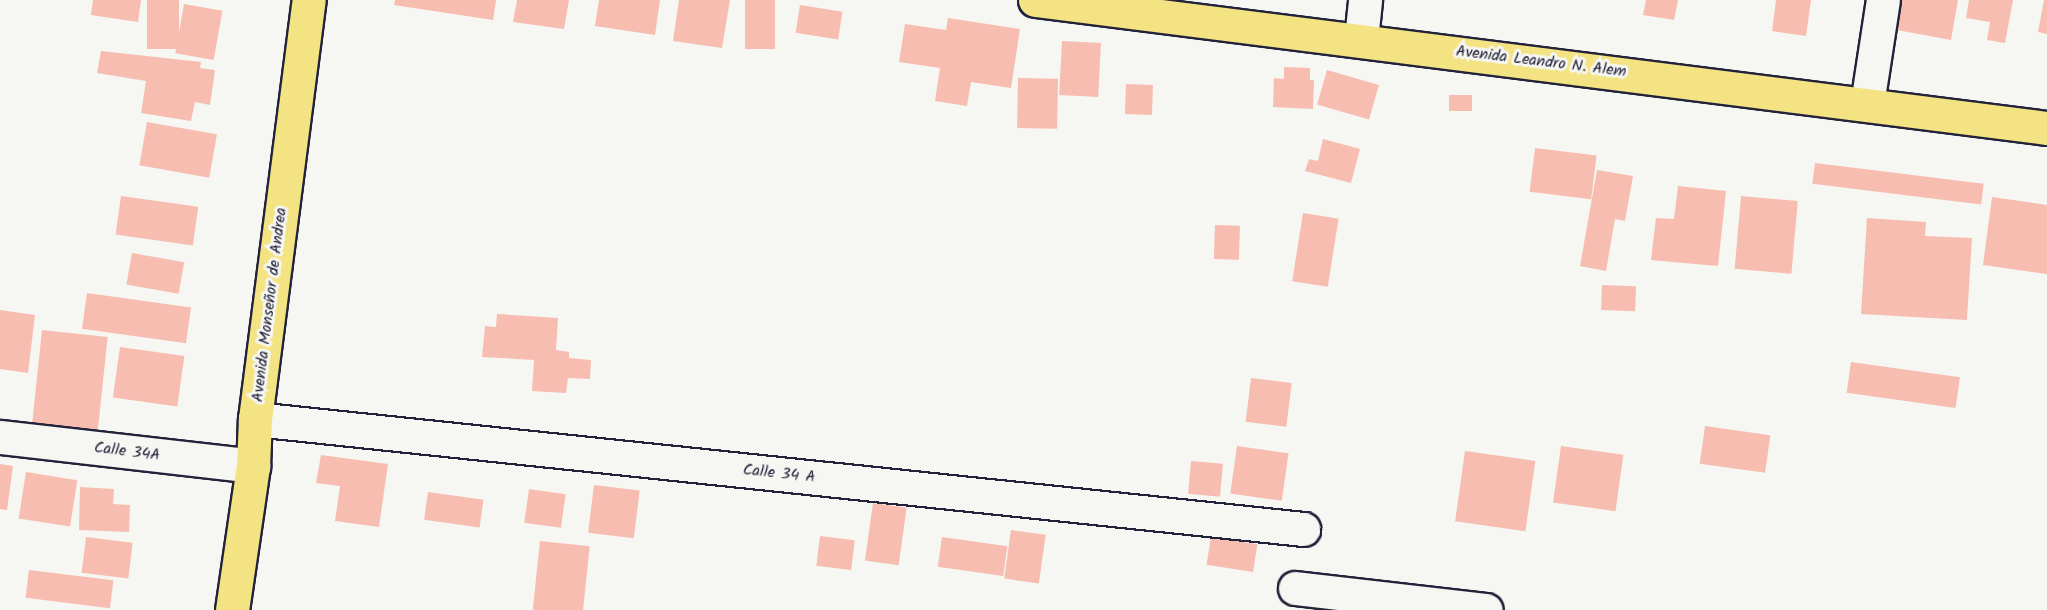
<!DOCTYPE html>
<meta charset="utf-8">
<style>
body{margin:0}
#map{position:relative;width:2047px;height:610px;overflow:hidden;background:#f6f6f2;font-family:Kalam,sans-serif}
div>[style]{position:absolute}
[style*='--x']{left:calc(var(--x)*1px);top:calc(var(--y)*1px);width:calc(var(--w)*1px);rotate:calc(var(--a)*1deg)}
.building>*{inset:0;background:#f8bdb1;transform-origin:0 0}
.roads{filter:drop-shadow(2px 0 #22223b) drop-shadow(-2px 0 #22223b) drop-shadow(0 2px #22223b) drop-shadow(0 -2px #22223b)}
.minor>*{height:33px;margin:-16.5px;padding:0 16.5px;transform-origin:16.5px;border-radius:16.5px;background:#f6f6f2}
.major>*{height:33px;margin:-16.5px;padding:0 16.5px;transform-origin:16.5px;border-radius:16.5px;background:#f4e382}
span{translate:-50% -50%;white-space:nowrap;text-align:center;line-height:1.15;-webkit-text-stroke:6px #f6f6f2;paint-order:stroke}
.street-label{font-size:16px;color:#22223b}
</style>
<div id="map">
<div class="building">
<div style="clip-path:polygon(93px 0,141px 0,138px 22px,91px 15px)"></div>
<div style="left:147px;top:0;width:32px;height:49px"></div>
<div style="clip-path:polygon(395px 0,496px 0,493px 20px,394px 5px)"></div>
<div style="clip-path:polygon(517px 0,569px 0,564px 29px,513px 22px)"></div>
<div style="clip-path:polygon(599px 0,660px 0,655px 35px,595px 26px)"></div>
<div style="clip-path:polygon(679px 0,730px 0,722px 48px,673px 41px)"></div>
<div style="left:745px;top:0;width:30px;height:49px"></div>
<div style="clip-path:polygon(1646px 0,1678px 0,1674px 20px,1643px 15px)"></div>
<div style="clip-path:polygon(1776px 0,1811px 0,1806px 36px,1772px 31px)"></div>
<div style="clip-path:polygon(1891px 0,1958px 0,1951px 40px,1886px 28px)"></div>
<div style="clip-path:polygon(1969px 0,2013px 0,2005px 43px,1987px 40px,1990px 22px,1966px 18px)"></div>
<div style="clip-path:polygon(2044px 0,2047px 0,2047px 34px,2038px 32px)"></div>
<div style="left:184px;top:4px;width:39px;height:50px;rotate:10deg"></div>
<div style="left:800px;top:5px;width:43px;height:28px;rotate:9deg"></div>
<div style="clip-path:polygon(948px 18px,1020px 29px,1011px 88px,971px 82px,967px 106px,935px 101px,940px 68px,899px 62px,905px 24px,946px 30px)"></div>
<div style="left:1062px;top:41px;width:39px;height:54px;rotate:3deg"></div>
<div style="clip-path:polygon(101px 51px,201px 62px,200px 68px,215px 70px,210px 105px,195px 102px,191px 121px,141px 113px,146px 81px,97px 73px)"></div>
<div style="clip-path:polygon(1284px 67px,1310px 68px,1310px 80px,1314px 80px,1313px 109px,1273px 107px,1274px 78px,1284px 79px)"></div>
<div style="left:1327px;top:70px;width:54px;height:36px;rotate:16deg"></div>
<div style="left:1018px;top:78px;width:40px;height:50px;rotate:1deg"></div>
<div style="left:1126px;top:84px;width:27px;height:30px;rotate:2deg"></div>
<div style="left:1449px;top:95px;width:23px;height:16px"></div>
<div style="left:147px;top:122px;width:71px;height:44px;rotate:10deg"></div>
<div style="clip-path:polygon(1323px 139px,1360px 149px,1351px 183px,1305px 171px,1309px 159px,1318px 161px)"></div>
<div style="left:1535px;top:148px;width:62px;height:44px;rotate:7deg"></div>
<div style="left:1815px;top:163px;width:170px;height:21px;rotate:7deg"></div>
<div style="clip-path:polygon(1597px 170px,1633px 176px,1625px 221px,1615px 219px,1606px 271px,1580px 266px)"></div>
<div style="clip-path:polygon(1678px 186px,1726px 191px,1718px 266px,1651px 260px,1656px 218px,1674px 219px)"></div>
<div style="left:121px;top:196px;width:78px;height:39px;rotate:8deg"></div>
<div style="left:1741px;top:196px;width:57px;height:73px;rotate:5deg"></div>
<div style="clip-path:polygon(1992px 197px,2047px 205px,2047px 274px,1983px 265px)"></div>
<div style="left:1303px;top:213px;width:36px;height:69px;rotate:9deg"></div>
<div style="clip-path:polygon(1867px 218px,1926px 222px,1925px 236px,1972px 238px,1967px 320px,1861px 314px)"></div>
<div style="left:1215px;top:225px;width:25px;height:34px;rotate:2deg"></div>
<div style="left:132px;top:253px;width:53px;height:32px;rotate:10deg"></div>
<div style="left:1602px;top:285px;width:34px;height:25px;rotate:2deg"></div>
<div style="left:87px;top:293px;width:105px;height:36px;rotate:8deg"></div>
<div style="clip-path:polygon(0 310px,35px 315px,28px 373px,0 369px)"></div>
<div style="clip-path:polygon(497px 314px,558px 318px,556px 350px,569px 352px,569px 358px,591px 360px,590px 379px,568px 378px,566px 393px,532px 391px,534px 360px,482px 357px,485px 326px,496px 327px)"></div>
<div style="left:42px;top:330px;width:66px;height:98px;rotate:6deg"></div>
<div style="left:120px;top:347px;width:65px;height:51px;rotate:8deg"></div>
<div style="left:1851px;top:362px;width:110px;height:31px;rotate:8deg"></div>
<div style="left:1251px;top:378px;width:41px;height:44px;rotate:7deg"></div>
<div style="left:1705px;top:426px;width:66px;height:38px;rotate:8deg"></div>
<div style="left:1237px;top:446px;width:52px;height:48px;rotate:8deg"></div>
<div style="left:1561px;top:446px;width:63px;height:57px;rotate:8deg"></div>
<div style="left:1465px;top:451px;width:71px;height:71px;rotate:8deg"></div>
<div style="clip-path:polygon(321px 455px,388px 464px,379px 527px,335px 521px,340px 486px,316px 483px)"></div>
<div style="left:1191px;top:461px;width:32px;height:33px;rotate:5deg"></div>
<div style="clip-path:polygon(0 464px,13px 466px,7px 510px,0 509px)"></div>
<div style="left:26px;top:472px;width:52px;height:47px;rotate:9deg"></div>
<div style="left:594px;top:485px;width:46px;height:48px;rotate:7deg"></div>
<div style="clip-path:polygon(80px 487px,114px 489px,113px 504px,130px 505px,129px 532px,79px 530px)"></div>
<div style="left:529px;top:489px;width:37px;height:34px;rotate:8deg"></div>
<div style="left:428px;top:492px;width:56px;height:28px;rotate:8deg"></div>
<div style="left:873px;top:503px;width:34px;height:58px;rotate:8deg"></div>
<div style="left:1011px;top:530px;width:35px;height:49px;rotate:8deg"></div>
<div style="left:820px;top:536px;width:35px;height:30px;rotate:7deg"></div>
<div style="left:86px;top:537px;width:47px;height:36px;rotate:7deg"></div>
<div style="left:942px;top:537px;width:66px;height:30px;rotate:8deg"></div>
<div style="left:1211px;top:537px;width:47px;height:28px;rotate:9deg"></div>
<div style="left:540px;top:541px;width:50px;height:69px;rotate:6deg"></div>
<div style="left:29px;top:570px;width:85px;height:28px;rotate:7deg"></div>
</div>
<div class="roads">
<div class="minor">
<div style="--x:1361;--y:39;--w:39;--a:-84"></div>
<div style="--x:1867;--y:104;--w:105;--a:-81.3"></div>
<div style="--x:255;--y:419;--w:1054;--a:5.99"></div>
<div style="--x:0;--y:437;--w:255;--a:6.5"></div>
<div style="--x:1295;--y:588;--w:192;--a:6.6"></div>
</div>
<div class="major">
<div style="--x:1035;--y:0;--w:1020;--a:7.21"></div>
<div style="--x:232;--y:610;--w:146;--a:-81.7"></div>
<div style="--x:253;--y:466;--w:47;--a:-87.6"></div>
<div style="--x:255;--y:419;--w:422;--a:-82.7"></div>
</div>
</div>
<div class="street-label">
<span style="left:1541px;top:62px;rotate:7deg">Avenida Leandro N. Alem</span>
<span style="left:270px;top:305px;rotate:-83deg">Avenida Monseñor de Andrea</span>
<span style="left:127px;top:452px;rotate:7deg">Calle 34A</span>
<span style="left:779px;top:474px;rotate:6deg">Calle 34 A</span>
</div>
</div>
